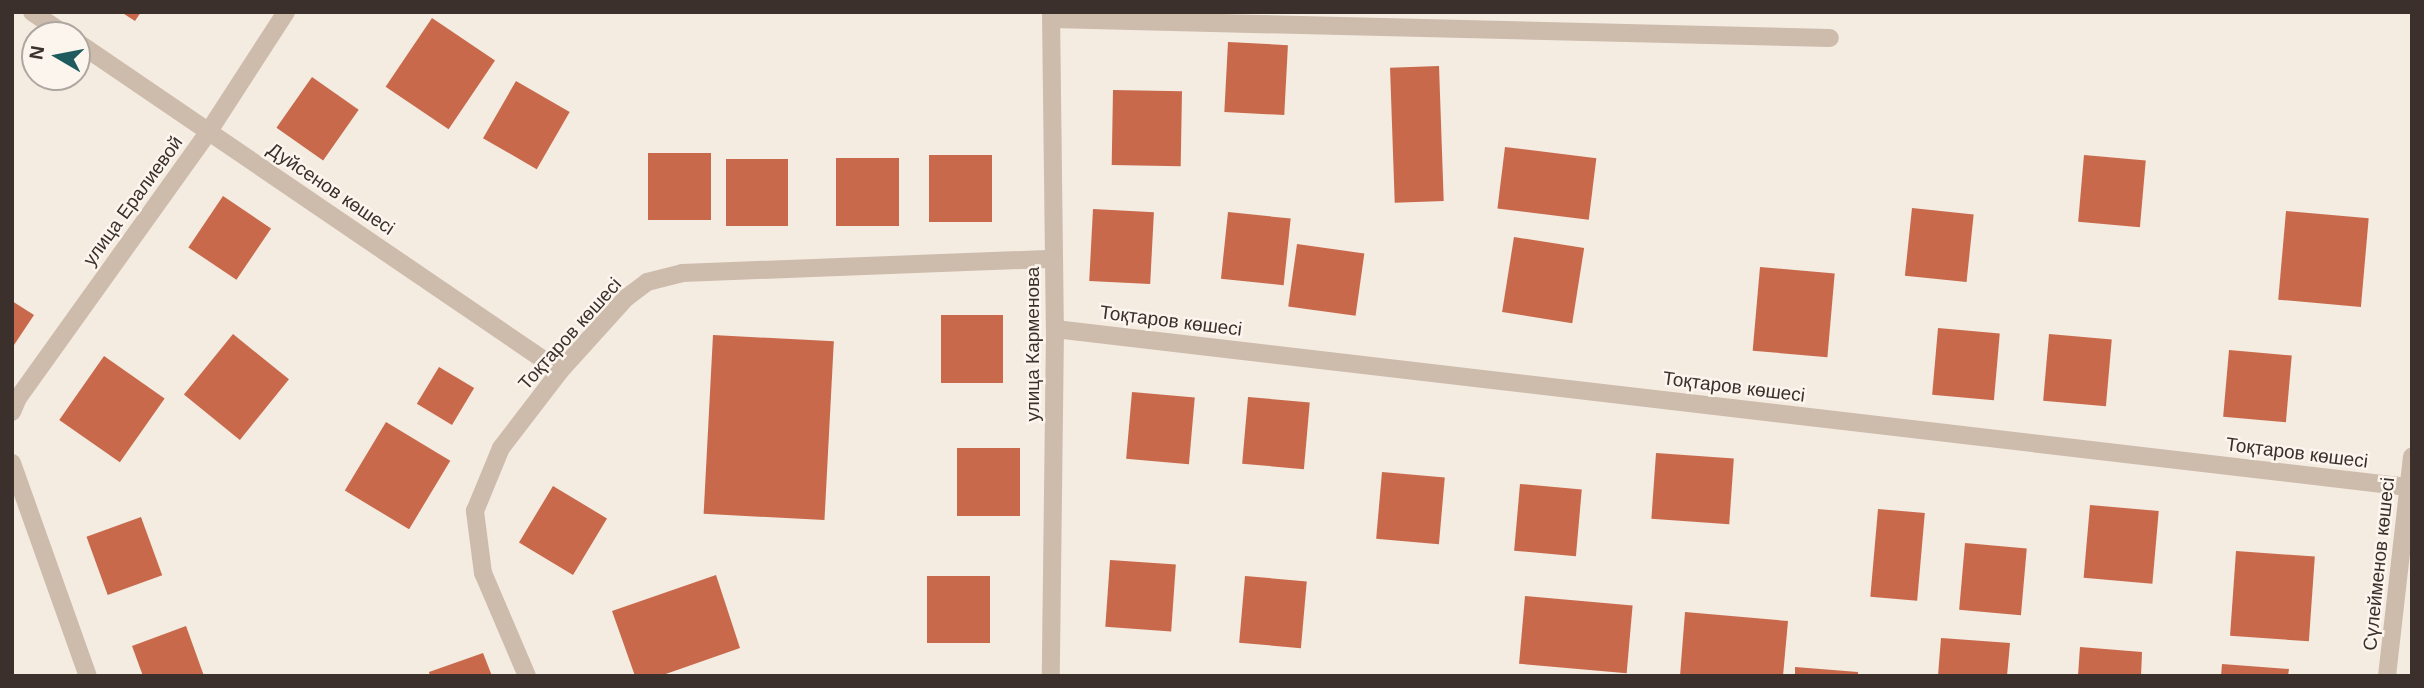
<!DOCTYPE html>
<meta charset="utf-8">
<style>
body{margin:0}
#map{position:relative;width:2424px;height:688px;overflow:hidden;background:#f4ebe1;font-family:Arial,sans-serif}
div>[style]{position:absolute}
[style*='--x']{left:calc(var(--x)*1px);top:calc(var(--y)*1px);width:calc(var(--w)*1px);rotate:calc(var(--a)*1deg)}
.building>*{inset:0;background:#c8694b;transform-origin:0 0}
.minor>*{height:18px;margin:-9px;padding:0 9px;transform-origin:9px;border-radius:9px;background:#cdbbac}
span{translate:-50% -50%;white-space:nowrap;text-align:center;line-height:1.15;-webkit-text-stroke:5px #fbf5ee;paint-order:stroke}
.street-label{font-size:19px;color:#3b302b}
.frame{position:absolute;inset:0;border:14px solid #3b302b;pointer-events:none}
.north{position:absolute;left:21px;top:21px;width:70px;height:70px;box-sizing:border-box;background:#fbf5ee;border:2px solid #aea6a0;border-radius:50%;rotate:280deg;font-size:19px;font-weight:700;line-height:28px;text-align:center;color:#3b302b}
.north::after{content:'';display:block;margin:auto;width:24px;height:32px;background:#1f5a5e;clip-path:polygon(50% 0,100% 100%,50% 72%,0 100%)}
</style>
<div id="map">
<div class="building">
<div style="clip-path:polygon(121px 12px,141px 12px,135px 21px)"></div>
<div style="left:432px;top:18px;width:76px;height:83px;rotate:34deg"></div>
<div style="left:1228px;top:42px;width:60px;height:70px;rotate:3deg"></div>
<div style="left:1439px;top:66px;width:135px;height:49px;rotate:88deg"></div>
<div style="left:312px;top:77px;width:57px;height:62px;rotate:35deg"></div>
<div style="left:516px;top:81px;width:62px;height:66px;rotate:30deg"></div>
<div style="left:1113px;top:90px;width:69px;height:75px;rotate:1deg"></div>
<div style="left:1505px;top:147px;width:92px;height:62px;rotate:7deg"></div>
<div style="left:648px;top:153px;width:63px;height:67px"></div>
<div style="left:929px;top:155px;width:63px;height:67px"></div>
<div style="left:2084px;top:155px;width:62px;height:67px;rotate:5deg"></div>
<div style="left:836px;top:158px;width:63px;height:68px"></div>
<div style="left:726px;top:159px;width:62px;height:67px"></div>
<div style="left:223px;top:196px;width:58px;height:62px;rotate:34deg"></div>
<div style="left:1912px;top:208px;width:62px;height:68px;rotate:6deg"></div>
<div style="left:1093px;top:209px;width:61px;height:72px;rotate:3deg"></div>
<div style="left:2286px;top:211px;width:83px;height:89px;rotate:5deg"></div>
<div style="left:1228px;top:212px;width:63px;height:67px;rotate:6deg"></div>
<div style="left:1514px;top:237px;width:71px;height:76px;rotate:9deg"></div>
<div style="left:1297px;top:244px;width:68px;height:63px;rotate:8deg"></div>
<div style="left:1760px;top:267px;width:75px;height:84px;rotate:5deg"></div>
<div style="clip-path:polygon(12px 301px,34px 315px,12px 348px)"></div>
<div style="left:941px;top:315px;width:62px;height:68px"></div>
<div style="left:1938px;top:328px;width:62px;height:67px;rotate:5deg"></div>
<div style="left:233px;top:334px;width:72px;height:78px;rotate:39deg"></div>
<div style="left:2049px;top:334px;width:63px;height:67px;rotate:5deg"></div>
<div style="left:713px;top:335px;width:121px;height:179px;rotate:3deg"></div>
<div style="left:2229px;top:350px;width:63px;height:67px;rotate:5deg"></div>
<div style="left:104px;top:356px;width:74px;height:78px;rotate:35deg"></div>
<div style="left:439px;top:367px;width:41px;height:43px;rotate:31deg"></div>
<div style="left:1132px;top:392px;width:63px;height:67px;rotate:5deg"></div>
<div style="left:1248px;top:397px;width:62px;height:67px;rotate:5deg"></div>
<div style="left:386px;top:422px;width:75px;height:80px;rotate:31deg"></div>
<div style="left:957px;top:448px;width:63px;height:68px"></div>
<div style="left:1656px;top:453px;width:78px;height:66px;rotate:4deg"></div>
<div style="left:1382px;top:472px;width:63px;height:67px;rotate:5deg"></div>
<div style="left:1520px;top:484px;width:62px;height:67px;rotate:5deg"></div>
<div style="left:553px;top:486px;width:63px;height:66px;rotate:31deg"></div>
<div style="left:2090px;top:505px;width:69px;height:73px;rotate:5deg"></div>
<div style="left:1878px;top:509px;width:47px;height:88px;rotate:5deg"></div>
<div style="left:141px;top:517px;width:62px;height:58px;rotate:70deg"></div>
<div style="left:1965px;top:543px;width:62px;height:67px;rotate:5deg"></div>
<div style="left:2236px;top:551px;width:79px;height:85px;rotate:4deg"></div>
<div style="left:1110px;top:560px;width:66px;height:67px;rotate:4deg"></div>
<div style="clip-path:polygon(716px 575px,740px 648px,660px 676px,635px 676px,612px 611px)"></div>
<div style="left:927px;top:576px;width:63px;height:67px"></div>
<div style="left:1245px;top:576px;width:62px;height:67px;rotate:5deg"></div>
<div style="left:1525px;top:596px;width:108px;height:68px;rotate:5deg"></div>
<div style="clip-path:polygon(1685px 612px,1788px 621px,1783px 676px,1680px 676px)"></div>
<div style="clip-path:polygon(186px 626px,204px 676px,143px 676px,132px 646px)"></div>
<div style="clip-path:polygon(1941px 638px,2010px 643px,2007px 676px,1938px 676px)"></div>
<div style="clip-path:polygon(2080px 647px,2142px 652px,2141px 676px,2078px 676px)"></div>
<div style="clip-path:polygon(483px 653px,492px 676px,430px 676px,429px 672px)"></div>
<div style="clip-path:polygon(2222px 664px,2289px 669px,2288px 676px,2221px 676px)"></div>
<div style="clip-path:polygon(1795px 667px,1858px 672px,1858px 676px,1795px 676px)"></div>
</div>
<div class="minor">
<div style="--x:32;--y:12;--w:41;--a:34.1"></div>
<div style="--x:1051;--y:12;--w:317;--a:89.3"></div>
<div style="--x:1055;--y:329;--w:347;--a:90.7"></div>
<div style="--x:1052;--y:19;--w:778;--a:1.4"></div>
<div style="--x:77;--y:42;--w:584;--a:34.26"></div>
<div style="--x:1055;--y:329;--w:1362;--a:6.66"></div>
<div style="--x:12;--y:412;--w:15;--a:-67"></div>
<div style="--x:18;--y:398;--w:328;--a:-54.4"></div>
<div style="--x:209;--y:131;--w:142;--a:-57.1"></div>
<div style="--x:12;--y:463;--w:226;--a:70.4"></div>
<div style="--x:527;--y:676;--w:112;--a:-113.1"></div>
<div style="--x:483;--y:573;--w:63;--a:-97.4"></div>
<div style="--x:475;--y:511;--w:68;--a:-67.6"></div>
<div style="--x:501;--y:448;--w:97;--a:-52.5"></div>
<div style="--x:560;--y:371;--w:98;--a:-47.9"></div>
<div style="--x:626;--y:298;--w:26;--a:-37"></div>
<div style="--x:647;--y:282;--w:36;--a:-14"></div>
<div style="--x:682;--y:273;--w:372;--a:-2.2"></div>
<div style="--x:2387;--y:676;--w:221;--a:-83.5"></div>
</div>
<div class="street-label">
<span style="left:331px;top:189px;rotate:34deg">Дуйсенов көшесі</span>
<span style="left:133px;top:201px;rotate:-54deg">улица Ералиевой</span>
<span style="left:1171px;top:321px;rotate:7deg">Тоқтаров көшесі</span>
<span style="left:570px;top:334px;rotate:-48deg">Тоқтаров көшесі</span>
<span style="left:1033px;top:344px;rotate:-90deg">улица Карменова</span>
<span style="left:1734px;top:387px;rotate:7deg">Тоқтаров көшесі</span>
<span style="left:2297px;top:453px;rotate:7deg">Тоқтаров көшесі</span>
<span style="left:2379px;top:564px;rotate:-84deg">Сүлейменов көшесі</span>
</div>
<div class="frame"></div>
<div class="north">N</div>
</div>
